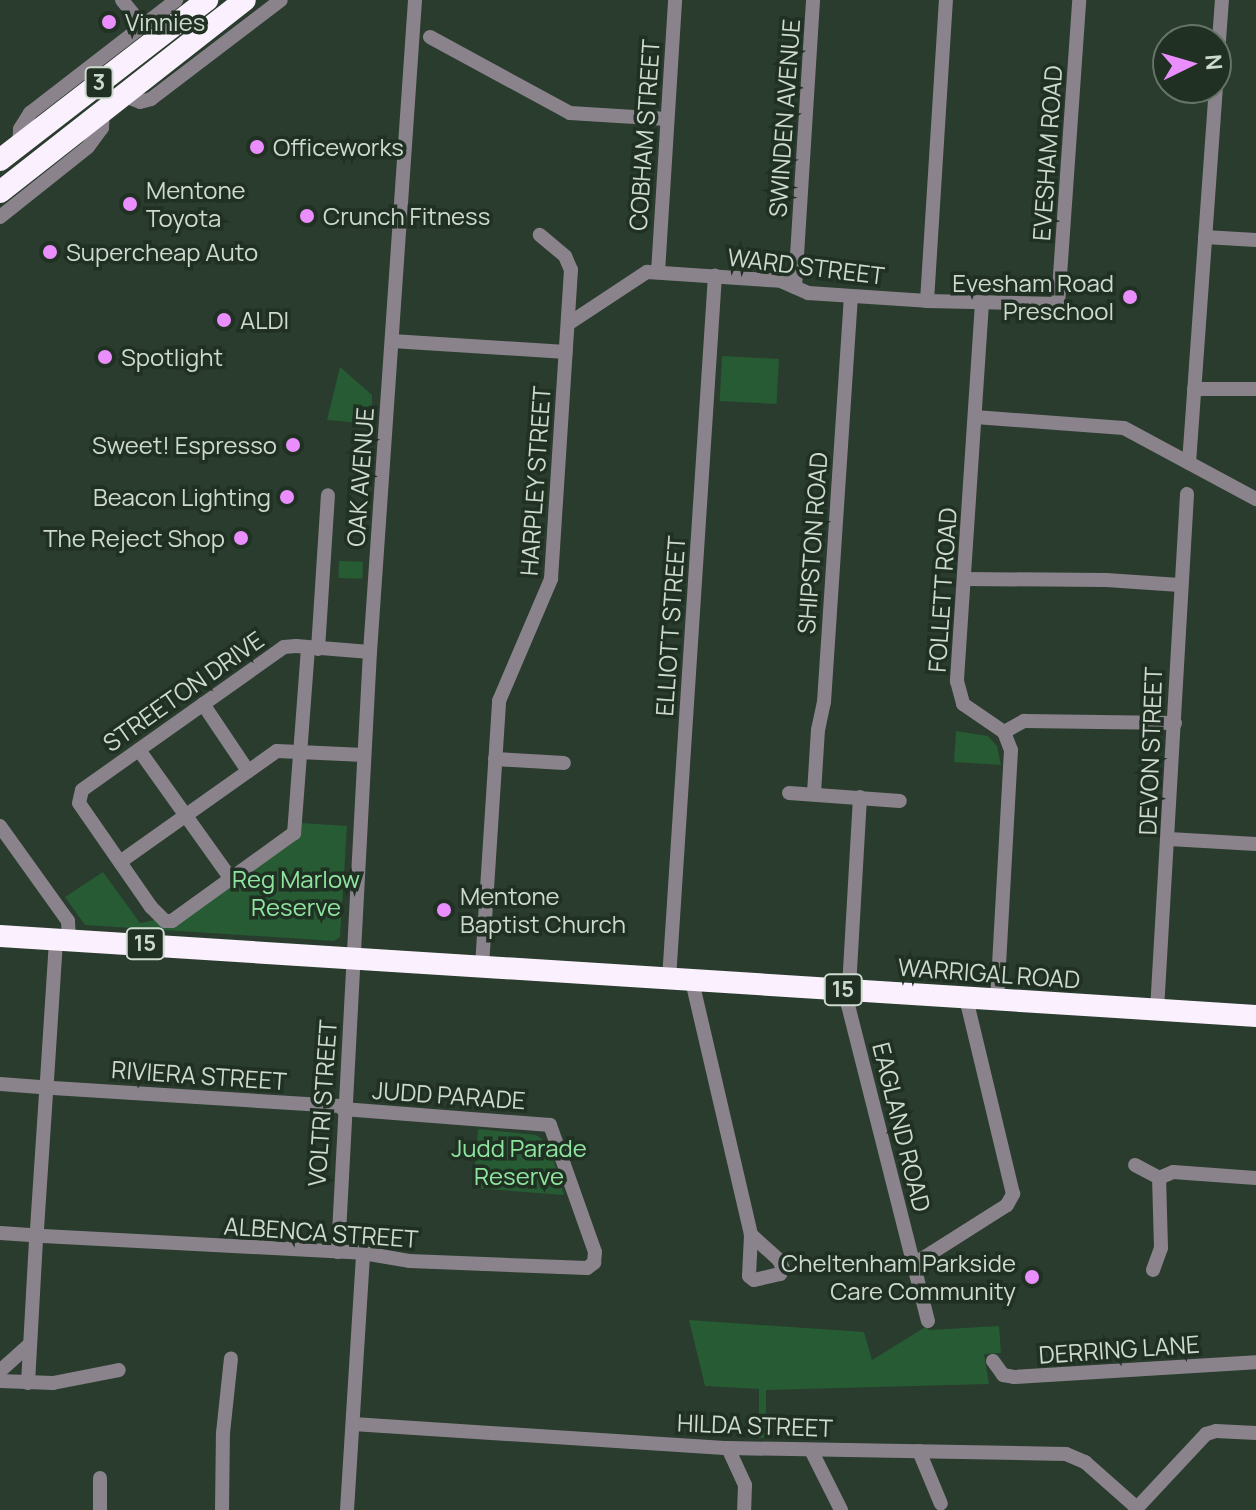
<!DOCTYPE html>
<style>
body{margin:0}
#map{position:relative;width:1256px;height:1510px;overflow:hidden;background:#2a3c2d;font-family:Manrope,sans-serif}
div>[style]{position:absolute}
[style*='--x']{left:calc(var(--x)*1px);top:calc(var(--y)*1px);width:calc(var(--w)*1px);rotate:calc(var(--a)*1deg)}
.green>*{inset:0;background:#265b33;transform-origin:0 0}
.minor>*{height:14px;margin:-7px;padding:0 7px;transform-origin:7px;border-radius:7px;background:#8a838c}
.highway>*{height:22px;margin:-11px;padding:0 11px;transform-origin:11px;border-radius:11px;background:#fbf0fd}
.dots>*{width:22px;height:22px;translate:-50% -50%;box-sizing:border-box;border:4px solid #203123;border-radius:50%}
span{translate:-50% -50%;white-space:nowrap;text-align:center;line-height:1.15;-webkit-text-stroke:7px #203123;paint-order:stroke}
.shield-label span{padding:2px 6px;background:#203123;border:2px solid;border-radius:6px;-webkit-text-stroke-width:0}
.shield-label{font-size:22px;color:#ced9d0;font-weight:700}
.poi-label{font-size:24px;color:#ced9d0}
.left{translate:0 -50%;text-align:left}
.right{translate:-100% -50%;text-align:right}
.street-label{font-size:24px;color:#ced9d0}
.park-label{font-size:24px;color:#8fe5a0}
.north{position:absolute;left:1152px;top:24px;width:80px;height:80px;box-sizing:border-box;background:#203123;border:2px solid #667468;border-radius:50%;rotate:85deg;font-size:22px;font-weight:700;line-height:32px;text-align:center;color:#ced9d0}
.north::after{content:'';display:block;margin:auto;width:28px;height:36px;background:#ea8dfd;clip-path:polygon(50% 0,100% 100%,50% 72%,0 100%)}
</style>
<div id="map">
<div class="green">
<div style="left:722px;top:356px;width:57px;height:45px;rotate:3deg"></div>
<div style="clip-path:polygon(340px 367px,372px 395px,372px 424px,327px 420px)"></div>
<div style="left:339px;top:561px;width:24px;height:17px;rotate:2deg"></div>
<div style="clip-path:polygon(956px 731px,988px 736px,997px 746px,1001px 765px,954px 762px)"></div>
<div style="clip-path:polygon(301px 823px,347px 826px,340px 937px,334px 941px,85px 925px,65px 897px,103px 872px,140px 923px,155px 920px,161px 924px)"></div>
<div style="clip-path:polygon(478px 1129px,536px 1135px,549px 1144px,564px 1195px,473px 1188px)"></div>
<div style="clip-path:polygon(689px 1320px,864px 1332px,872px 1360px,927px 1326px,929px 1330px,999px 1326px,1001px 1353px,984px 1354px,989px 1384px,766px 1390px,766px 1438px,759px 1438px,759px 1389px,705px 1386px)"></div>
</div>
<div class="minor">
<div style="--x:122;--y:0;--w:32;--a:51"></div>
<div style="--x:430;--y:37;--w:159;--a:28.5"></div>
<div style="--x:570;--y:113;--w:97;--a:3.5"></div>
<div style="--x:1216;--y:81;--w:81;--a:-85.8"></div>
<div style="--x:122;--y:95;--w:19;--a:21"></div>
<div style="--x:140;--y:102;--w:11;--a:-15"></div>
<div style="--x:151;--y:99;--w:163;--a:-37.3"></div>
<div style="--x:19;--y:145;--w:16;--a:-86"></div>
<div style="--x:20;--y:129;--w:19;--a:-58"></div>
<div style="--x:30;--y:113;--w:185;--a:-37.7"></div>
<div style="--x:0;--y:217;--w:112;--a:-38.5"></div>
<div style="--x:88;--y:147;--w:24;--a:-54"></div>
<div style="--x:102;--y:128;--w:18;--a:-87"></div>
<div style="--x:1205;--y:237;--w:51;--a:3.4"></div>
<div style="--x:658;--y:272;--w:273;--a:-86.4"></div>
<div style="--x:795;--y:287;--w:288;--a:-86.4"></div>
<div style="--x:927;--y:301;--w:302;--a:-86.4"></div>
<div style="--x:982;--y:303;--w:379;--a:93.8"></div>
<div style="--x:957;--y:681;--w:24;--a:75"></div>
<div style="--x:963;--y:704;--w:50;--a:34.3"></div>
<div style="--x:1004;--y:732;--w:19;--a:69"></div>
<div style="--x:1011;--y:750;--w:250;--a:93.2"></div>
<div style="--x:568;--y:324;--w:95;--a:-33.4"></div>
<div style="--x:647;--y:272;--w:134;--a:3.8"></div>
<div style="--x:781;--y:281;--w:30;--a:24"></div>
<div style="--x:808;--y:293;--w:119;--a:3.8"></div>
<div style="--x:927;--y:301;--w:131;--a:1.3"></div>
<div style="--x:1058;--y:304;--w:305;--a:-86"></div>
<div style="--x:392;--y:341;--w:174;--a:3.6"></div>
<div style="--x:1194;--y:389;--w:62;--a:0"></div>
<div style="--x:975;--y:417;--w:149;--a:4.2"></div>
<div style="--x:1124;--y:428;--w:150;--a:28.3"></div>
<div style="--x:1189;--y:463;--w:376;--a:-85.9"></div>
<div style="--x:964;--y:579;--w:142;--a:0.4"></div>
<div style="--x:1106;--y:580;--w:74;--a:3.9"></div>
<div style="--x:308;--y:648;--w:186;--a:94.3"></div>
<div style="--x:294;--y:833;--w:150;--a:144.2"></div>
<div style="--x:172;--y:921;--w:7;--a:180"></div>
<div style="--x:165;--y:921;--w:20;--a:-135"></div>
<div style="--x:151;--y:907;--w:126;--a:-124.7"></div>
<div style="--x:79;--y:803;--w:13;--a:-77"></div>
<div style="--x:82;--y:790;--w:247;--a:-35.3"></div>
<div style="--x:284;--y:647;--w:12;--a:-5"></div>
<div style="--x:296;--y:646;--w:74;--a:4.6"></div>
<div style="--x:318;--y:649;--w:154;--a:-86.3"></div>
<div style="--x:203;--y:704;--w:81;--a:56.1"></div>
<div style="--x:1004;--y:732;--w:23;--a:-29"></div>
<div style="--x:1024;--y:721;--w:151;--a:0.8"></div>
<div style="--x:139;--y:750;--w:158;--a:54.5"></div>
<div style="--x:495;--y:759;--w:69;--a:3.3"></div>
<div style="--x:789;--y:793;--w:111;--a:4.1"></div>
<div style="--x:814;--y:793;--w:63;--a:-86.4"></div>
<div style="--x:818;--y:730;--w:29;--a:-78"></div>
<div style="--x:824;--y:702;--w:407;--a:-86.2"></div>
<div style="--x:860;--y:797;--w:208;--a:93.3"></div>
<div style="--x:848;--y:1005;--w:326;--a:75.8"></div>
<div style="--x:0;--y:826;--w:117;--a:54.4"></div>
<div style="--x:68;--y:921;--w:19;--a:87"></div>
<div style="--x:69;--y:940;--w:8;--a:0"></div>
<div style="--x:1169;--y:839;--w:87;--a:3.3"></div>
<div style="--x:120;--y:862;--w:192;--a:-35.3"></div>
<div style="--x:277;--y:751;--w:87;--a:2.6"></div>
<div style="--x:482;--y:966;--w:266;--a:-86.3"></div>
<div style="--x:499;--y:701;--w:133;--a:-66.9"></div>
<div style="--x:551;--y:579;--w:310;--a:-86.3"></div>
<div style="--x:571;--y:270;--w:15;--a:-113"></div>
<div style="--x:565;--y:256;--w:33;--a:-140"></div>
<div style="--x:669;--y:979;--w:705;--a:-86.26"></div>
<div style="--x:692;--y:981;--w:261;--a:76.9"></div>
<div style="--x:751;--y:1235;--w:41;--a:92.8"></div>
<div style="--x:749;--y:1276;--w:6;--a:39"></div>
<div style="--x:754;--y:1280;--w:27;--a:-13"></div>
<div style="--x:780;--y:1274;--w:6;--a:-59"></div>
<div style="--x:783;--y:1269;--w:10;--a:-114"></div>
<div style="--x:779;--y:1260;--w:38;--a:-138"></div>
<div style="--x:1157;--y:1010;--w:517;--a:-86.67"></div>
<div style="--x:47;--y:1080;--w:141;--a:-86.3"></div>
<div style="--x:0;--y:1084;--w:40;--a:4.3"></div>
<div style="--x:53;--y:1088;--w:291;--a:3.6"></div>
<div style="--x:1135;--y:1165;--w:27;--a:28"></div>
<div style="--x:1159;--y:1178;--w:15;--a:-23"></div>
<div style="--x:1173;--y:1172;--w:83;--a:4.1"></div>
<div style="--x:37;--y:1229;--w:135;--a:-86.2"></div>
<div style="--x:0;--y:1233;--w:30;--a:4"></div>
<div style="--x:43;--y:1236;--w:320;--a:3"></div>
<div style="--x:363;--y:1253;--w:48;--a:9.7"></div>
<div style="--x:410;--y:1261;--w:177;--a:2.3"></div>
<div style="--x:587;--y:1268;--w:9;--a:-36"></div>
<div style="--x:594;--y:1263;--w:11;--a:-85"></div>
<div style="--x:595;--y:1252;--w:135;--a:-109.5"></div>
<div style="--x:550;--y:1125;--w:208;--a:-175.6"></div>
<div style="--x:338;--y:1252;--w:601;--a:-86.95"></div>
<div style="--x:370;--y:652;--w:654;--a:-86.05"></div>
<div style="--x:914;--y:1264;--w:110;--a:-32.4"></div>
<div style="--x:1007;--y:1205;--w:13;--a:-61"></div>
<div style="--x:1013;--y:1194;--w:202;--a:-103.5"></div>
<div style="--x:1153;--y:1270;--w:23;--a:-70"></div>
<div style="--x:1161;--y:1248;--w:70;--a:-91.6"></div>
<div style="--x:993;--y:1361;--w:17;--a:54"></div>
<div style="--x:1003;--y:1375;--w:11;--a:10"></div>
<div style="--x:1014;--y:1377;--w:242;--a:-3.5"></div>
<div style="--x:0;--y:1371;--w:40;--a:-42"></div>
<div style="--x:0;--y:1381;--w:53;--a:2.2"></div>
<div style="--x:53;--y:1383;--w:67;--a:-11.1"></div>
<div style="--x:28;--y:1383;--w:141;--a:-86.8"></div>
<div style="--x:353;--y:1424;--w:376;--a:3.7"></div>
<div style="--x:728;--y:1448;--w:338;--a:1"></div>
<div style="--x:1066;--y:1454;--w:21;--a:23"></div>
<div style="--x:1085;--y:1462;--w:69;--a:41.5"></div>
<div style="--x:728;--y:1448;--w:41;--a:65.3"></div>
<div style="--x:745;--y:1485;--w:25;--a:92"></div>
<div style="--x:811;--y:1450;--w:67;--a:63.4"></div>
<div style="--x:919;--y:1451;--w:57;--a:67.5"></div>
<div style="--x:100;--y:1478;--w:32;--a:90"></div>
<div style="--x:222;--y:1510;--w:77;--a:-89.3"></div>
<div style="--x:223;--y:1433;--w:75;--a:-83.9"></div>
<div style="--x:347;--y:1510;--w:257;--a:-86.4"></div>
<div style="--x:1135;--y:1510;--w:104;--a:-46.9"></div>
<div style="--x:1206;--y:1434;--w:10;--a:-17"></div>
<div style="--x:1216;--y:1431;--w:40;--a:2.9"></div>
</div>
<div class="highway">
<div style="--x:0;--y:160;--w:262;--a:-37.7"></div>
<div style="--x:0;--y:192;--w:311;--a:-38.1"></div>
<div style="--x:0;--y:936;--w:1259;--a:3.64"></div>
</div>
<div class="dots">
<div style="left:109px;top:22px;background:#ea8dfd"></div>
<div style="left:257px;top:147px;background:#ea8dfd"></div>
<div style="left:130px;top:204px;background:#ea8dfd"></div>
<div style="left:307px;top:216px;background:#ea8dfd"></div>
<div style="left:50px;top:252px;background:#ea8dfd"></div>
<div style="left:1130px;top:297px;background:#ea8dfd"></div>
<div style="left:224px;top:320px;background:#ea8dfd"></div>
<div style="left:105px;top:357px;background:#ea8dfd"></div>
<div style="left:293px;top:445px;background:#ea8dfd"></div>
<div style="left:287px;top:497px;background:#ea8dfd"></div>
<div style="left:241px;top:538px;background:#ea8dfd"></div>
<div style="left:444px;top:910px;background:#ea8dfd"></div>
<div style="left:1032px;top:1277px;background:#ea8dfd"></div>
</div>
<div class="shield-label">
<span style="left:99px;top:83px">3</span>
<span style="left:145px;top:944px">15</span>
<span style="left:843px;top:990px">15</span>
</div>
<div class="poi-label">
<span class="left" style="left:125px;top:22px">Vinnies</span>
<span class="left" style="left:273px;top:147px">Officeworks</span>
<span class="left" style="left:146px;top:204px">Mentone<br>Toyota</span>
<span class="left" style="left:323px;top:216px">Crunch Fitness</span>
<span class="left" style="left:66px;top:252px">Supercheap Auto</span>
<span class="right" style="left:1114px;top:297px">Evesham Road<br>Preschool</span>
<span class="left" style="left:240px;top:320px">ALDI</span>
<span class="left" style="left:121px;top:357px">Spotlight</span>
<span class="right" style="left:277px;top:445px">Sweet! Espresso</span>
<span class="right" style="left:271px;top:497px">Beacon Lighting</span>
<span class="right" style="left:225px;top:538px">The Reject Shop</span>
<span class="left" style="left:460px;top:910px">Mentone<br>Baptist Church</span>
<span class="right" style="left:1016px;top:1277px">Cheltenham Parkside<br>Care Community</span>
</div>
<div class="street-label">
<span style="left:784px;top:118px;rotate:-86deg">SWINDEN AVENUE</span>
<span style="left:644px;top:135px;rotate:-86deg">COBHAM STREET</span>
<span style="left:1047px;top:153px;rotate:-86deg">EVESHAM ROAD</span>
<span style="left:806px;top:266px;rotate:7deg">WARD STREET</span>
<span style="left:360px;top:477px;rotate:-86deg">OAK AVENUE</span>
<span style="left:535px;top:481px;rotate:-86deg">HARPLEY STREET</span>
<span style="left:812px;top:543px;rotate:-86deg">SHIPSTON ROAD</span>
<span style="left:942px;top:590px;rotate:-86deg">FOLLETT ROAD</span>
<span style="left:670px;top:626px;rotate:-86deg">ELLIOTT STREET</span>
<span style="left:183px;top:691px;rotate:-35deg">STREETON DRIVE</span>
<span style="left:1150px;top:751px;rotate:-88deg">DEVON STREET</span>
<span style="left:989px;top:973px;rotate:4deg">WARRIGAL ROAD</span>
<span style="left:199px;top:1075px;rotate:4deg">RIVIERA STREET</span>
<span style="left:449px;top:1095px;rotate:4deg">JUDD PARADE</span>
<span style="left:322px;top:1103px;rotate:-86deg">VOLTRI STREET</span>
<span style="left:902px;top:1127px;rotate:76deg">EAGLAND ROAD</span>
<span style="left:321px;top:1232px;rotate:4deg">ALBENCA STREET</span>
<span style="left:1119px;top:1349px;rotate:-4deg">DERRING LANE</span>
<span style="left:755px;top:1425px;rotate:2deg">HILDA STREET</span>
</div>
<div class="park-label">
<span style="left:296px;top:893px">Reg Marlow<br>Reserve</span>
<span style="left:519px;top:1162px">Judd Parade<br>Reserve</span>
</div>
<div class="north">N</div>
</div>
